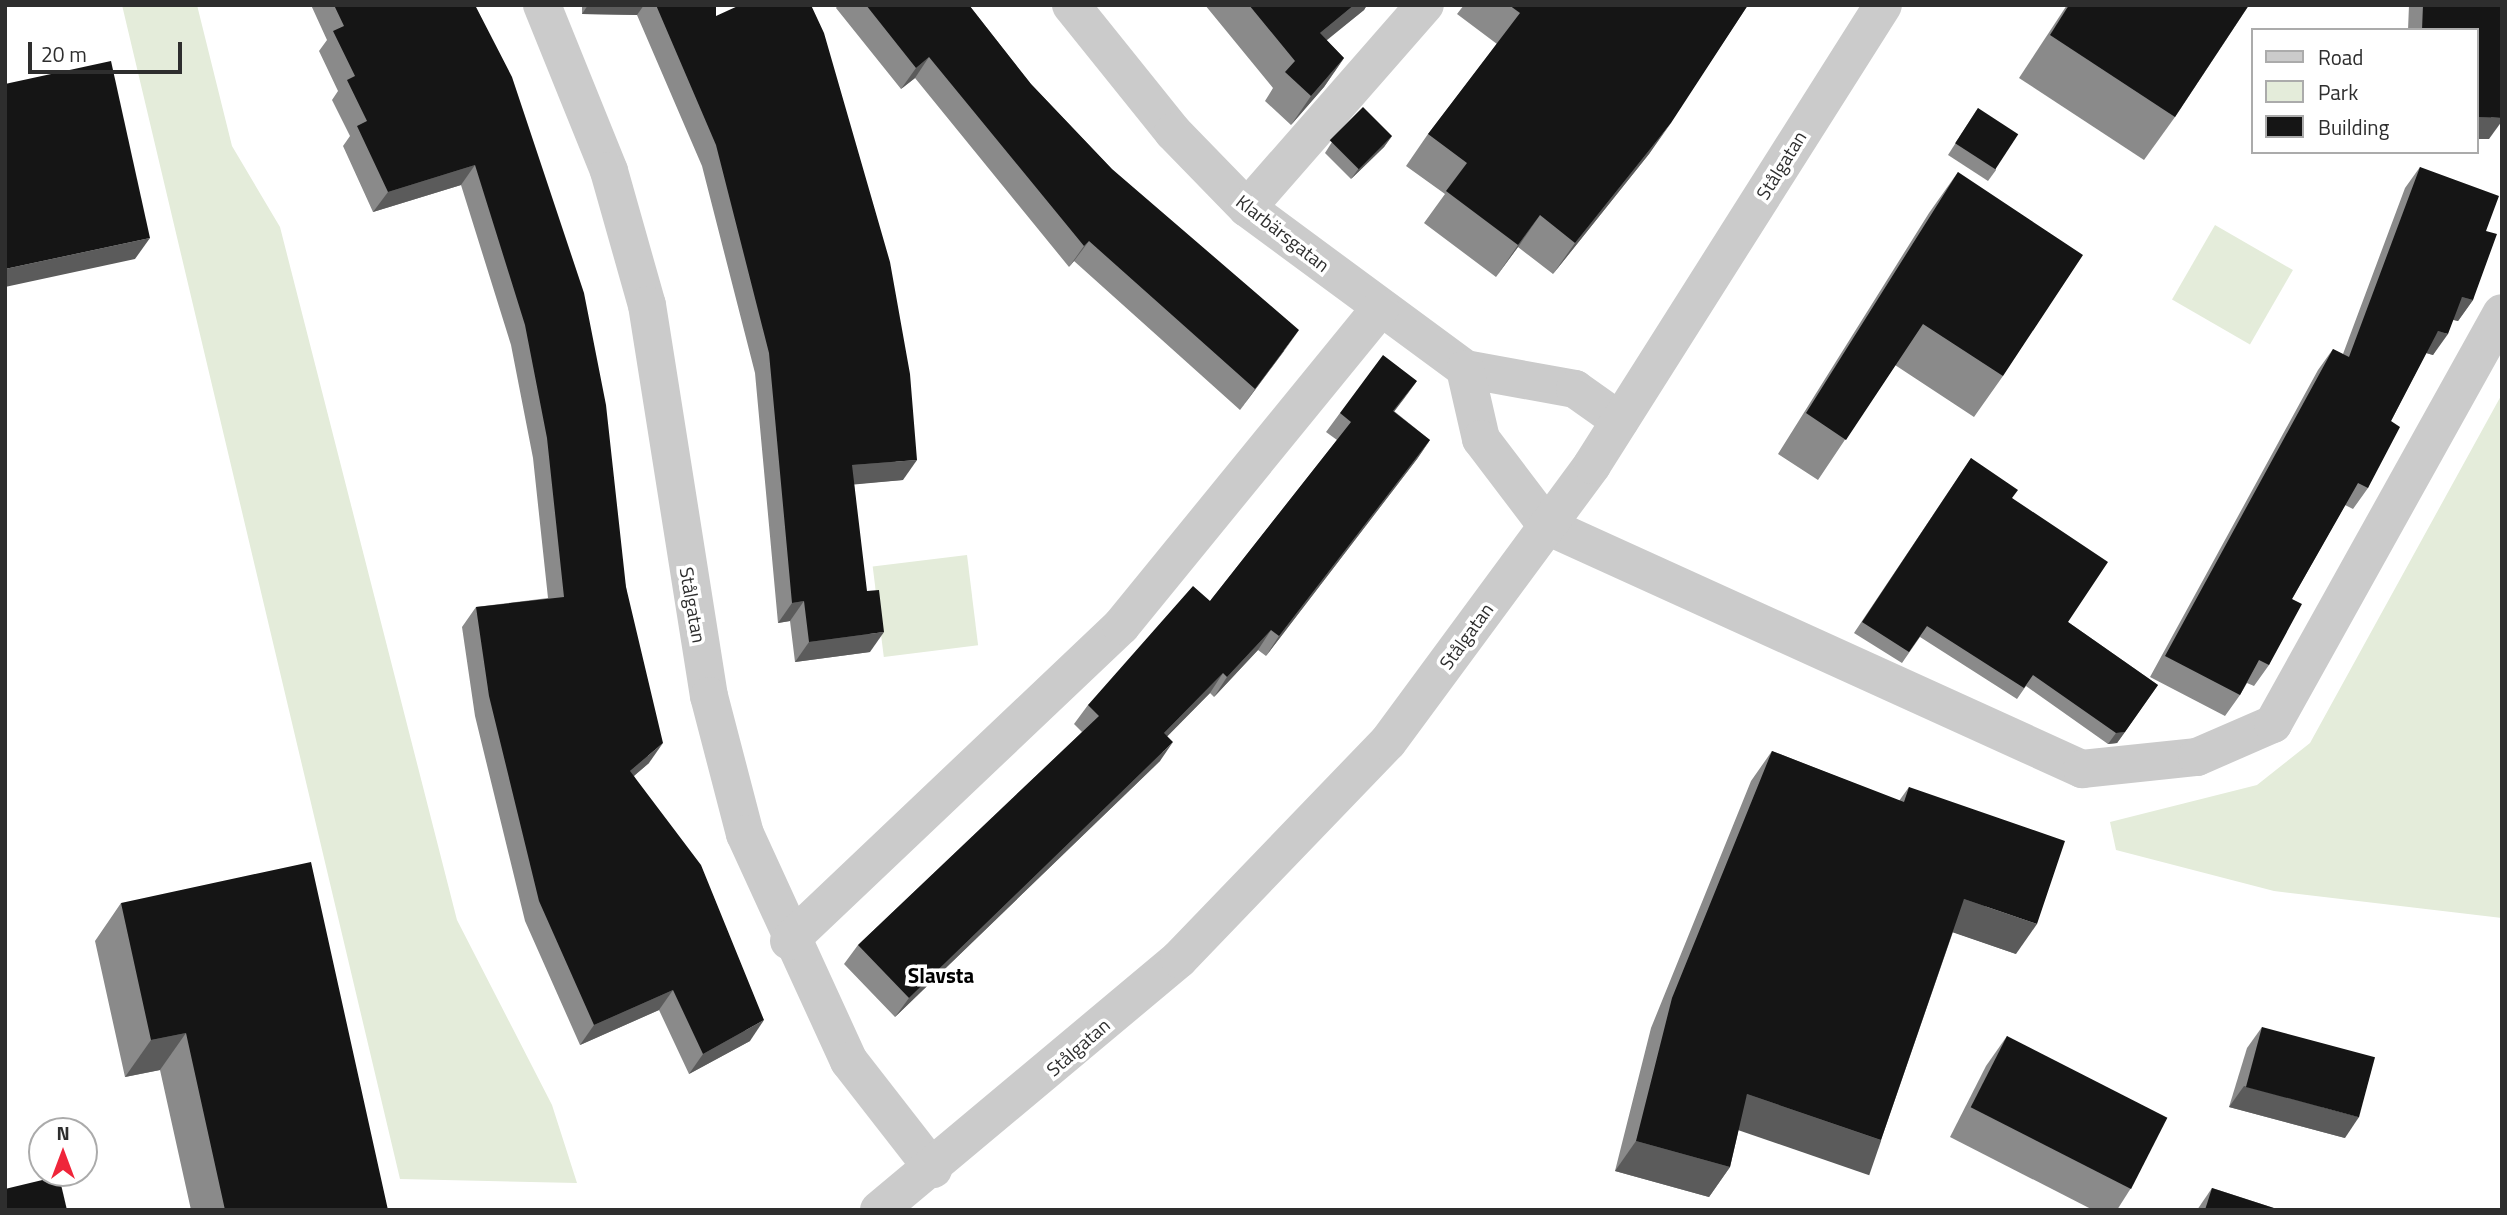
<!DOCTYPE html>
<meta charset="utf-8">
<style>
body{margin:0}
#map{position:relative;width:2507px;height:1215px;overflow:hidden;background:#fff;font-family:"Titillium Web",sans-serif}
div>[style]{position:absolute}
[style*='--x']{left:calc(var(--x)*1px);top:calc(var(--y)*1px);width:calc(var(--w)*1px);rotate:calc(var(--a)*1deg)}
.green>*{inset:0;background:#e4ecda;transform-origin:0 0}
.street>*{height:38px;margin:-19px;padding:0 19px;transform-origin:19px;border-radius:19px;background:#cbcbcb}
.wall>*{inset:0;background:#8a8a8a}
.shaded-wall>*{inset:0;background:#5b5b5b;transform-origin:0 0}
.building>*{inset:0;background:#151515;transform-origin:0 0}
span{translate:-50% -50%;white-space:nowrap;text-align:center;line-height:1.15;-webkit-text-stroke:7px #fff;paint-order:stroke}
.street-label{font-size:19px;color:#2e2e2e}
.neighbourhood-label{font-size:21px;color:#000;font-weight:700}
.frame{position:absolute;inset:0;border:7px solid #2e2e2e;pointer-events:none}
.legend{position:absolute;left:2251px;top:28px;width:228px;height:126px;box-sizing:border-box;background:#fff;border:2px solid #ababab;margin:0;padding:9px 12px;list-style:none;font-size:21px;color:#2e2e2e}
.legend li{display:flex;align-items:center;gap:14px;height:35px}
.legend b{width:35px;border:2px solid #ababab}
.north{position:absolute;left:28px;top:1117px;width:70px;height:70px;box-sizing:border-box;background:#fff;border:2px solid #ababab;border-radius:50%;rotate:0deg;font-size:19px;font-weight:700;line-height:28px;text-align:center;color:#2e2e2e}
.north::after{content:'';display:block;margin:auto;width:24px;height:32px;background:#ef253a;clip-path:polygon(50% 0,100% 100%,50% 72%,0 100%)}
.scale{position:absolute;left:28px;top:42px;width:154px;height:32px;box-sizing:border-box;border:4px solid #2e2e2e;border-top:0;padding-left:9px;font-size:21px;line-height:24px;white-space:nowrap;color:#2e2e2e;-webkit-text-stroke:5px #fff;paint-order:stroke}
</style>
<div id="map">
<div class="green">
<div style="clip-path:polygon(122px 5px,197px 5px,232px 146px,280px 227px,457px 920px,552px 1105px,577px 1183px,400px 1179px)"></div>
<div style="left:2215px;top:225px;width:90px;height:86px;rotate:30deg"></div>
<div style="clip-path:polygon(2502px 394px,2502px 918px,2274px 891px,2116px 850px,2110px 822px,2257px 785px,2310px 743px)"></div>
<div style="left:967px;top:555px;width:91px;height:95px;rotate:83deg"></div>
</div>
<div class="street">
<div style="--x:542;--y:5;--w:179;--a:68"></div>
<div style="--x:609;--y:171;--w:139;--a:74.2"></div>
<div style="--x:647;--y:305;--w:396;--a:81"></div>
<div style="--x:709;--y:696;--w:143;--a:75.4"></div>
<div style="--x:745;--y:834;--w:250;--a:65.4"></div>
<div style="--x:849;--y:1061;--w:137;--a:52.1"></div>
<div style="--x:1071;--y:5;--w:163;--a:51.2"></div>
<div style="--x:1173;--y:132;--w:106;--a:45.8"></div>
<div style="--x:1247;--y:208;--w:271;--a:36.4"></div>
<div style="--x:1465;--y:369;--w:112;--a:10.3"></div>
<div style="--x:1575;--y:389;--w:55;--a:35.4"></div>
<div style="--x:1247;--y:208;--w:270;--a:-48.8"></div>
<div style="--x:1465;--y:369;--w:72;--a:77.1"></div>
<div style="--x:1481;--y:439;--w:109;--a:52.8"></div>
<div style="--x:1547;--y:526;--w:588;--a:24.43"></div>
<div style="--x:2082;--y:769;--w:116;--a:-6"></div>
<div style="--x:2197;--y:757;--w:83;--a:-23.5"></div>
<div style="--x:2273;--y:724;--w:470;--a:-60.9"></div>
<div style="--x:789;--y:941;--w:458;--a:-43.5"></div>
<div style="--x:1121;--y:626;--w:410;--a:-50.8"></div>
<div style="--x:879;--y:1210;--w:391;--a:-39.9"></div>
<div style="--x:1179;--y:959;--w:301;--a:-46.1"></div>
<div style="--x:1388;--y:742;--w:344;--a:-53.6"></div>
<div style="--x:1592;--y:465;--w:544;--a:-57.68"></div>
</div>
<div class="wall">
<div style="clip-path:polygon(311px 5px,475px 5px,626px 587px,649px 763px,634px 776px,750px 1041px,689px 1074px,659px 1010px,580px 1045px,525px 921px,475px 716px,462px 627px,476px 607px,548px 598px,533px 458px,511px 345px,461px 185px,373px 212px,343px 146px,350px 136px,332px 100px,338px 91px,319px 51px,327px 40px)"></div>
<div style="clip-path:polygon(582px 5px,716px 5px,716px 16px,903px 480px,854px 484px,870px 652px,795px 662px,790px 621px,778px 623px,755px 373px,702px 166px,637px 15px,582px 14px)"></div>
<div style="clip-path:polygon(838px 5px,969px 5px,1031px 84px,1284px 351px,1240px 410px,1074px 261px,1069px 267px,915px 78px,901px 89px,836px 8px)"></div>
<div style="clip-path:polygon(1205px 5px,1367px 5px,1364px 10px,1326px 40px,1344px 58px,1324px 87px,1291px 125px,1265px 101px,1273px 88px)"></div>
<div style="clip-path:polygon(1464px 5px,1748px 5px,1649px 154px,1553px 274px,1518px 247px,1496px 277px,1424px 223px,1445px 194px,1406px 166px,1428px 134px,1497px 44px,1457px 14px)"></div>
<div style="clip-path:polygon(2067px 5px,2249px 5px,2175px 117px,2144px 160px,2019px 78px)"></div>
<div style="clip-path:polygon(2409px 5px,2502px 5px,2489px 139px,2477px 139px,2477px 30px,2408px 30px)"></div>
<div style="clip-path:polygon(1978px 108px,1996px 170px,1988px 181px,1948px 155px)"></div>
<div style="clip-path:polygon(1392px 136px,1384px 147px,1351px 179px,1325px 153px,1332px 142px)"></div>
<div style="clip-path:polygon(2420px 167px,2486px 231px,2473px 300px,2458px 321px,2453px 320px,2433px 355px,2426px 353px,2391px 421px,2368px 488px,2353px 509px,2345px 505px,2292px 599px,2269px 665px,2254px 686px,2247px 683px,2240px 695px,2225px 716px,2150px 677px,2318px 370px,2333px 349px,2343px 354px,2405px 188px)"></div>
<div style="clip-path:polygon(1958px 172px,2003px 376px,1974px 417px,1895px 365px,1818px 480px,1778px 454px,1929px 213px)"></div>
<div style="clip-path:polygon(1417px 381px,1394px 411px,1430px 440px,1417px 459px,1266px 656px,1258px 650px,1214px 697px,1210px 693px,1167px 736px,1160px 761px,895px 1017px,844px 964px,858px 945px,1082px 732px,1074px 724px,1088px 705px,1210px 601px,1337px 440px,1326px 432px,1340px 413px)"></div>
<div style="clip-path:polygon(1971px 458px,2012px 498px,2068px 622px,2158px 685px,2117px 743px,2108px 744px,2026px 686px,2017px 699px,1920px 637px,1902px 663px,1854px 633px)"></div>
<div style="clip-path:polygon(1772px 751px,1899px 801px,1909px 787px,2016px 954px,1953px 932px,1881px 1140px,1860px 1170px,1739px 1128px,1730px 1167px,1709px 1197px,1615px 1171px,1651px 1028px,1751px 781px)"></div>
<div style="clip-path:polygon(121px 903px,388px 1210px,191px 1210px,160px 1070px,125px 1077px,95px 941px)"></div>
<div style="clip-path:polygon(2262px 1027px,2345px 1138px,2229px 1107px,2247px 1048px)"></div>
<div style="clip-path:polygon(2007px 1036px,2131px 1188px,2117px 1210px,2093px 1210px,1950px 1137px,1986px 1066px)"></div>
<div style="clip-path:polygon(2212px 1188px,2280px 1210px,2197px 1210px)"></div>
</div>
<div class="shaded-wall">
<div style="clip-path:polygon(588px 5px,644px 5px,637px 15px,582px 14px)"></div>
<div style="clip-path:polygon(1354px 5px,1367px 5px,1364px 10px,1300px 62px,1320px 33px)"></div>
<div style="clip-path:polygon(929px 57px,915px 78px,901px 89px,916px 68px)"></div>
<div style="clip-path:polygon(1344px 58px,1324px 87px,1291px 125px,1311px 96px)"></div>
<div style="clip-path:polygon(2477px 117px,2502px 118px,2502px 121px,2489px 139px,2477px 139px)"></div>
<div style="clip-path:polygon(1671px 123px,1649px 154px,1553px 274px,1575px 243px)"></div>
<div style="clip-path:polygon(1392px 136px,1384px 147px,1351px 179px,1359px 168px)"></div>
<div style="clip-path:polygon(475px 165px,461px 185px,373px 212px,388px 192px)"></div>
<div style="clip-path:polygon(1540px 215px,1518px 247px,1496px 277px,1518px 245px)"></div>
<div style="clip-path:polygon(150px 238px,135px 259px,5px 287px,5px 269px)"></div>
<div style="clip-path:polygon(1089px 241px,1074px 261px,1069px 267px,1084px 246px)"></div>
<div style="clip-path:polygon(2462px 297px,2473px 300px,2458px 321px,2447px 318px)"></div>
<div style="clip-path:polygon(1299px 330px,1284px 351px,1240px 410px,1255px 389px)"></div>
<div style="clip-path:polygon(2438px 331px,2448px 334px,2433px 355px,2423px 352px)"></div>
<div style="clip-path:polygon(1417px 381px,1403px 400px,1380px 430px,1393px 411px)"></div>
<div style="clip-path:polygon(1430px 440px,1417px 459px,1266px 656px,1279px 636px)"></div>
<div style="clip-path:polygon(917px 460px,903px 480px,838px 486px,852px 465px)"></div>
<div style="clip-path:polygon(804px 601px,790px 621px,778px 623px,792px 603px)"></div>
<div style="clip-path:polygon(1271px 630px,1258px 650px,1214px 697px,1227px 677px)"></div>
<div style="clip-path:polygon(884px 632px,870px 652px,795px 662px,809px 642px)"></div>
<div style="clip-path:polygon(1223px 673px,1210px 693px,1151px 753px,1164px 733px)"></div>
<div style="clip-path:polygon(2125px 732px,2117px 743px,2108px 744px,2116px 733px)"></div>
<div style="clip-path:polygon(1173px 742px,1160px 761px,895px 1017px,909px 998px)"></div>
<div style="clip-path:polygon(663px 743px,649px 763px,616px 791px,630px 771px)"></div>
<div style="clip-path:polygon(1964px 899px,2037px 924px,2016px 954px,1943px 929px)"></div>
<div style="clip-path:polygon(673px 990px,659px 1010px,580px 1045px,594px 1025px)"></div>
<div style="clip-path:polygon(764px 1020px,750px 1041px,689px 1074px,703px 1054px)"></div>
<div style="clip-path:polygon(186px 1033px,160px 1070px,125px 1077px,151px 1040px)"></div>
<div style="clip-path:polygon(2244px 1086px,2359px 1117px,2345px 1138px,2229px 1107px)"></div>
<div style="left:1747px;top:1094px;width:142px;height:37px;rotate:19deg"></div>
<div style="clip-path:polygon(1636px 1141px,1730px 1167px,1709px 1197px,1615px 1171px)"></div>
</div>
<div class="building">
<div style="clip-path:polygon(334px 5px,475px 5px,512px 77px,584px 293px,606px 405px,626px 587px,663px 743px,630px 771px,701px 865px,764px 1020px,703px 1054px,673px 990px,594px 1025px,539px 901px,489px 696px,476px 607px,564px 597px,547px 438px,525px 325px,475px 165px,388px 192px,357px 126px,367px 121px,347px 80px,355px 76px,333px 31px,344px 26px)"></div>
<div style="clip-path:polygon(656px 5px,716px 5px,716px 16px,740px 5px,811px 5px,824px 33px,890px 262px,910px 374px,917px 460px,852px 465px,867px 591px,879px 590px,884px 632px,809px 642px,804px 601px,792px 603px,769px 353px,716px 145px)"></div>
<div style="clip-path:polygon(866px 5px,969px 5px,1031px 84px,1112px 169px,1299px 330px,1255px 389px,1089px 241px,1084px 246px,929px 57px,916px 68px)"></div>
<div style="clip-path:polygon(1249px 5px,1354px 5px,1320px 33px,1344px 58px,1311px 96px,1285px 72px,1295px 61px)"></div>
<div style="clip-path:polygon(1509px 5px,1748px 5px,1671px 123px,1575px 243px,1540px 215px,1518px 245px,1446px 191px,1467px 163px,1428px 134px,1520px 13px)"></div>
<div style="clip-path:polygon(2069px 5px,2249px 5px,2175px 117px,2050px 35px)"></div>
<div style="clip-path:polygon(2423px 5px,2502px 5px,2502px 118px,2477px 117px,2477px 30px,2422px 30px)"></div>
<div style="clip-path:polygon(111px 61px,150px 238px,5px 269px,5px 84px)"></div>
<div style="left:1363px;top:107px;width:41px;height:47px;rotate:45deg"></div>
<div style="left:1978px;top:108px;width:48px;height:42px;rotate:33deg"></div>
<div style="clip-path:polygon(2420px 167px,2499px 196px,2486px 231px,2497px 234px,2473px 300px,2462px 297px,2448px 334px,2438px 331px,2391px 421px,2400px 427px,2368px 488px,2358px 483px,2292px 599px,2302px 604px,2269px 665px,2259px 660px,2240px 695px,2165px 656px,2333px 349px,2349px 357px)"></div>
<div style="clip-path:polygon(1958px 172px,2083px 255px,2003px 376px,1923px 324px,1846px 440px,1806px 413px)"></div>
<div style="clip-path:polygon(1383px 355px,1417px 381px,1393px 411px,1430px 440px,1279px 636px,1271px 630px,1227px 677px,1223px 673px,1164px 733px,1173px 742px,909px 998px,858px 945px,1099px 716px,1088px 705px,1193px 586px,1210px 601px,1351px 422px,1340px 413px)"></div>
<div style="clip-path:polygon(1971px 458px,2018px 490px,2012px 498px,2108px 562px,2068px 622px,2158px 685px,2125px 732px,2116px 733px,2033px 675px,2024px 688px,1927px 626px,1909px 652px,1862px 622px)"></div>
<div style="clip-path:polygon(1772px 751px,1904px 802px,1909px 787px,2065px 841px,2037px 924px,1964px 899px,1881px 1140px,1747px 1094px,1730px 1167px,1636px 1141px,1672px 998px)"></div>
<div style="clip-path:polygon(311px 862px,388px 1210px,225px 1210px,186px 1033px,151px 1040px,121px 903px)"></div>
<div style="left:2262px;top:1027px;width:117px;height:62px;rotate:15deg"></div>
<div style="left:2007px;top:1036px;width:180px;height:80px;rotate:27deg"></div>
<div style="clip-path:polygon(59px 1176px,67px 1210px,5px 1210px,5px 1189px)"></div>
<div style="clip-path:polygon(2212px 1188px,2280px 1210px,2205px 1210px)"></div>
</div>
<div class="street-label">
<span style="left:1781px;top:165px;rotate:-58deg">Stålgatan</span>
<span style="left:1283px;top:233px;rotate:38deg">Klarbärsgatan</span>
<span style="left:693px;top:605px;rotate:80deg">Stålgatan</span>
<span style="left:1466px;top:636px;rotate:-54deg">Stålgatan</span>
<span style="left:1078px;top:1047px;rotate:-41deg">Stålgatan</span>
</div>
<div class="neighbourhood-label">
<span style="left:941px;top:975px">Slavsta</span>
</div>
<div class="frame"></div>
<ul class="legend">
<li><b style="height:9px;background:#cbcbcb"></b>Road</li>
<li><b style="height:19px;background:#e4ecda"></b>Park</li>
<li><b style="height:19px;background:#151515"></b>Building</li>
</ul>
<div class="north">N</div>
<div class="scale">20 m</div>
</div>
